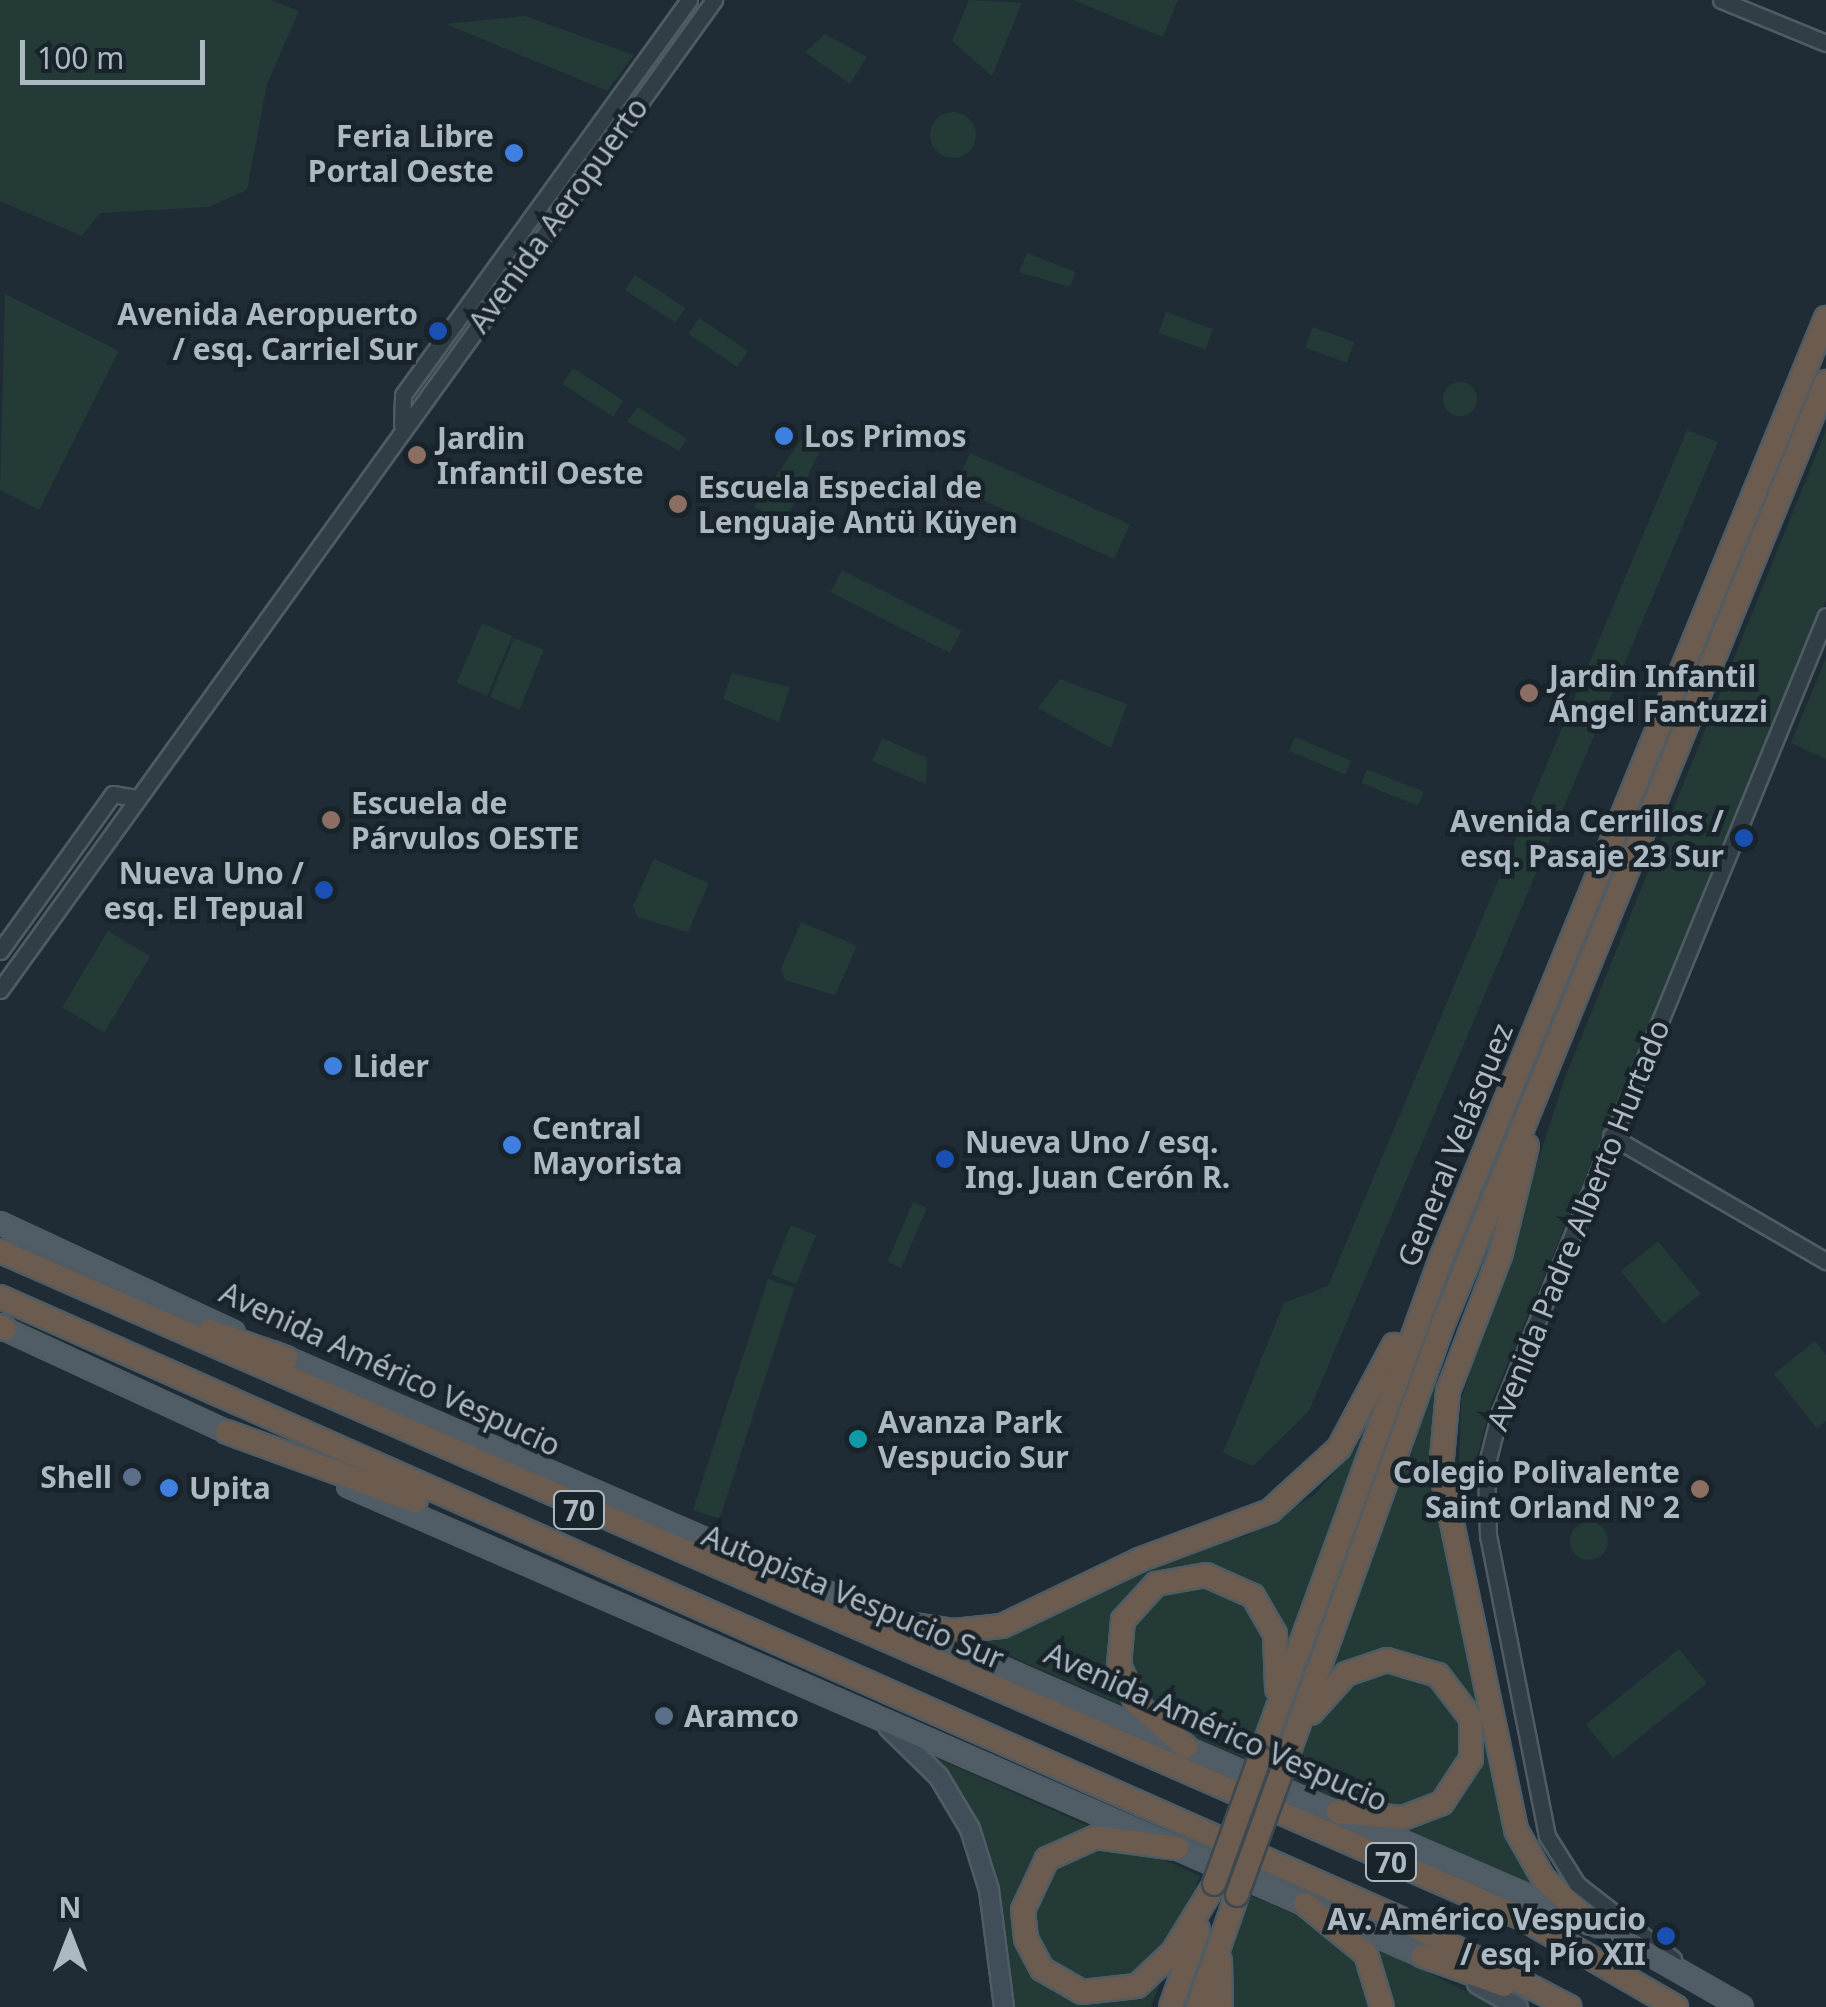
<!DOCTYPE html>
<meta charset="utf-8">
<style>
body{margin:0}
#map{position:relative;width:1826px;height:2007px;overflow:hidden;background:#1f2c35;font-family:"Noto Sans",sans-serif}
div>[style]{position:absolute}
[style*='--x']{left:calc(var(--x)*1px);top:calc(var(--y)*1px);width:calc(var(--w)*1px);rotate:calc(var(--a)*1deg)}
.green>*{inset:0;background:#243a37;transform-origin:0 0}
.round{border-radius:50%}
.roads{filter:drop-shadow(2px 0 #505c64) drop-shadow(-2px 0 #505c64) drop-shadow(0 2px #505c64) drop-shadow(0 -2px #505c64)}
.tertiary>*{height:15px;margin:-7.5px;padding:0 7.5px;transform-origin:7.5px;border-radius:7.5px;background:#323e46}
.secondary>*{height:18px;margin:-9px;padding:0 9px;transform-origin:9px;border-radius:9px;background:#404e59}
.primary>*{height:20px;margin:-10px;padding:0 10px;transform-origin:10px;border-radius:10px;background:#505d66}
.motorway>*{height:22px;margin:-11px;padding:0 11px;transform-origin:11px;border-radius:11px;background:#6c5b4f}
.bridges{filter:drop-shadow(2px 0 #3d4950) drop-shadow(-2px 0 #3d4950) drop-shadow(0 2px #3d4950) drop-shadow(0 -2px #3d4950)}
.motorway-bridge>*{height:22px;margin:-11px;padding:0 11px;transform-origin:11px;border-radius:11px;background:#6c5b4f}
.dots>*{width:28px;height:28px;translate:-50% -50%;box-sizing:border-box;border:5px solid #18232a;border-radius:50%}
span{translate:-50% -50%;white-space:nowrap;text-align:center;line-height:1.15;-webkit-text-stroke:9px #18232a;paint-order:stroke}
.shield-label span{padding:2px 8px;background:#18232a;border:2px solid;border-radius:8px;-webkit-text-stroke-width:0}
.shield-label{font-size:28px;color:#acb9c3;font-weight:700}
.poi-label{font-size:30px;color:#acb9c3;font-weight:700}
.right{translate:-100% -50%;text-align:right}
.left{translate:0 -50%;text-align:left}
.street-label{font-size:30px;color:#acb9c3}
.north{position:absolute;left:20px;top:1887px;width:100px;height:100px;-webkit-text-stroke:8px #18232a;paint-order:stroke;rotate:0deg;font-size:28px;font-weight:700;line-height:40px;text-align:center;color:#acb9c3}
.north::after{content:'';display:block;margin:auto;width:35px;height:45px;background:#acb9c3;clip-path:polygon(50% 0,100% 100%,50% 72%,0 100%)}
.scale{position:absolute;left:20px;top:40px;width:185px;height:45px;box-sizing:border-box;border:5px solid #acb9c3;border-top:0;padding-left:12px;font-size:30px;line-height:35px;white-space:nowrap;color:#acb9c3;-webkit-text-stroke:8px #18232a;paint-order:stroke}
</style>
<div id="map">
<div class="green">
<div style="clip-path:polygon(0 0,271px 0,299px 11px,267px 84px,247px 190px,209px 207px,100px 213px,82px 236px,0 201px)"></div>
<div style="clip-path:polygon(969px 0,1022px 3px,992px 76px,952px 41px)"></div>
<div style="clip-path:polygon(1073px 0,1178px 0,1163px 37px)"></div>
<div style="clip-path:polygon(525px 16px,634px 55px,607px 91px,446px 24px)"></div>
<div style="clip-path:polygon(825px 34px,867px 57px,850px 84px,805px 52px)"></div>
<div class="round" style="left:930px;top:112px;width:46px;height:46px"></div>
<div style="clip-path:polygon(1027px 253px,1076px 272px,1070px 287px,1019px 272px)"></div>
<div style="left:635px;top:275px;width:60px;height:18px;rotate:33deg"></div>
<div style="clip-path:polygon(5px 294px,119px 351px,39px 510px,0 490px)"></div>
<div style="left:1166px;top:312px;width:50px;height:22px;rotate:20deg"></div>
<div style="left:699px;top:318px;width:59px;height:19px;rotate:34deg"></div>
<div style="left:1313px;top:327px;width:44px;height:22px;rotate:20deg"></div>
<div style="left:573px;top:368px;width:60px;height:19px;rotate:33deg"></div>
<div class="round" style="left:1443px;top:382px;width:34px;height:34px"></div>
<div style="clip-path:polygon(638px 407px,687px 439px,679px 451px,627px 422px)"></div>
<div style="clip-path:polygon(1687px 430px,1718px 442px,1309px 1411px,1253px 1466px,1223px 1453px,1284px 1303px,1328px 1286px)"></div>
<div style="clip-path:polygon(1826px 430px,1826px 601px,1492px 1401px,1475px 1464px,1459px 1465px,1461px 1400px,1564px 1080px)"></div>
<div style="clip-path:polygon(811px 438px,824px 443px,785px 521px,754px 507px,801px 440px)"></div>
<div style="left:970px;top:453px;width:175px;height:38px;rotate:24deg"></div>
<div style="left:842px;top:570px;width:134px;height:25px;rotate:27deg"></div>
<div style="left:482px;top:623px;width:33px;height:65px;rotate:23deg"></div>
<div style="left:514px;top:638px;width:32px;height:64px;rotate:22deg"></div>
<div style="clip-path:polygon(1826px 658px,1826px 759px,1791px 743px)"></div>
<div style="clip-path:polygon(732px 673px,790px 687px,779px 722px,723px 699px)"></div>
<div style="clip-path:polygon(1060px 679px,1127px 704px,1111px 748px,1038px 708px)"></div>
<div style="left:1295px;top:737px;width:61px;height:15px;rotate:23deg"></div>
<div style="clip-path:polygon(882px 738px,927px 758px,926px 784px,872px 761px)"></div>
<div style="left:1367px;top:769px;width:61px;height:15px;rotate:22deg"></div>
<div style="clip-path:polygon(654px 859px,709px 883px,688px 932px,637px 917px,633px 906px)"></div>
<div style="clip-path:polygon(801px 922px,857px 946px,835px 995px,785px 980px,781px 969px)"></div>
<div style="left:108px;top:931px;width:49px;height:89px;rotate:31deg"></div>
<div style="left:913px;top:1202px;width:15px;height:65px;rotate:23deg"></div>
<div style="left:791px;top:1225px;width:27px;height:53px;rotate:22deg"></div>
<div style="left:1658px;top:1241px;width:68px;height:48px;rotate:51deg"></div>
<div style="left:768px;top:1279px;width:28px;height:243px;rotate:18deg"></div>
<div style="clip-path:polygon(1815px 1341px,1826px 1355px,1826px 1421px,1817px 1429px,1774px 1374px)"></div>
<div style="clip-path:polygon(1396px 1369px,1440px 1388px,1442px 1525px,1544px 1890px,971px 1639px,1036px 1620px,1177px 1555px,1249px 1535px,1314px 1495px,1355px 1449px)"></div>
<div class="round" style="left:1570px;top:1522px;width:38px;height:38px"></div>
<div style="left:1679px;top:1649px;width:44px;height:120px;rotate:51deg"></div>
<div style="clip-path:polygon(934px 1757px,1200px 1876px,1151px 2007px,1012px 2007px,979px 1833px)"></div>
<div style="clip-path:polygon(1249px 1895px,1392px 1954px,1497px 2007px,1211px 2007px)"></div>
</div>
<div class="roads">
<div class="tertiary">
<div style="--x:1721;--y:0;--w:113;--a:22.3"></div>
<div style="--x:402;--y:425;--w:30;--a:-88"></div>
<div style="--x:403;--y:395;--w:488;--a:-54.1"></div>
<div style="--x:0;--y:951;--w:193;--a:-54.3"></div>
<div style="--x:113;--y:794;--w:23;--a:10"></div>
<div style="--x:0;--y:990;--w:1221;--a:-54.2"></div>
<div style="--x:1611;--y:1136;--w:249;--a:30.2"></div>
<div style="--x:1673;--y:1959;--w:122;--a:-142"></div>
<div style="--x:1577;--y:1884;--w:57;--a:-122"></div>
<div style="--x:1547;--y:1836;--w:306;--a:-101.1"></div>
<div style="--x:1488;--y:1536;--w:69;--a:-91.7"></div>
<div style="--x:1486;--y:1467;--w:57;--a:-75.7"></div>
<div style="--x:1500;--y:1412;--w:860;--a:-67.73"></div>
</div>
<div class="secondary">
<div style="--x:888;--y:1727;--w:71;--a:44.4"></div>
<div style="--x:939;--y:1777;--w:61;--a:59.2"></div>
<div style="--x:970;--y:1829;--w:64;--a:72.7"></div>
<div style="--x:989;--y:1890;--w:118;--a:82.7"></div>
<div style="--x:1477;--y:1984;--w:47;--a:29.3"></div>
</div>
<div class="primary">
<div style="--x:0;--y:1223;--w:258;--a:25"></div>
<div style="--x:0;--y:1327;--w:264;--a:24.8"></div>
<div style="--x:273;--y:1352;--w:1456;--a:23.43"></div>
<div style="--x:1609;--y:1931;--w:153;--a:29.7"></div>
<div style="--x:348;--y:1486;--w:1173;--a:23.62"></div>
</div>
<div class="motorway">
<div style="--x:1527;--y:1146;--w:110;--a:103.7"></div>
<div style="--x:1501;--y:1253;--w:148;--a:111"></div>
<div style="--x:1448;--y:1391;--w:79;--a:95.1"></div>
<div style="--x:1441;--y:1470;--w:368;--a:78.2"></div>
<div style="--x:1516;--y:1830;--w:55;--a:60.6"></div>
<div style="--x:1543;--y:1878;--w:65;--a:43.8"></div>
<div style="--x:0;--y:1251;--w:1664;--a:23.67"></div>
<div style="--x:1524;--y:1919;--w:176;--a:30.1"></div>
<div style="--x:0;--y:1297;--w:1532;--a:23.95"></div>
<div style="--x:1400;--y:1919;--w:191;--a:27.4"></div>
<div style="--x:0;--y:1326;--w:6;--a:31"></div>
<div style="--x:209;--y:1331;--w:82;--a:19.3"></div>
<div style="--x:227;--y:1432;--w:201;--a:20.1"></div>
<div style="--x:906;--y:1624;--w:49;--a:8.3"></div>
<div style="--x:954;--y:1631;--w:48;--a:-5.9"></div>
<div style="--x:1002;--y:1626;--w:152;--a:-25.7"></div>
<div style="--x:1139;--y:1560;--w:140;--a:-20.5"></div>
<div style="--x:1270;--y:1511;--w:93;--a:-42.4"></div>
<div style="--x:1339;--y:1448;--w:117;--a:-61.9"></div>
<div style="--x:1311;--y:1713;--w:52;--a:-48.1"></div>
<div style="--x:1346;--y:1674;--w:43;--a:-18.9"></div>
<div style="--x:1387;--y:1660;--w:53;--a:16.4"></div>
<div style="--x:1438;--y:1675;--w:54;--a:52.5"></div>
<div style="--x:1471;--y:1718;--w:41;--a:90"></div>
<div style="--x:1471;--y:1759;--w:53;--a:123.4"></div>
<div style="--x:1442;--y:1803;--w:42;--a:159"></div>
<div style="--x:1403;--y:1818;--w:66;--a:-174.8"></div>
<div style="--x:1186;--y:1747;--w:67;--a:-138.7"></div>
<div style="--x:1136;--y:1703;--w:42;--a:-114.1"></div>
<div style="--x:1119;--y:1665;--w:45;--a:-84.9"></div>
<div style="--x:1123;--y:1620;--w:49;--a:-47.5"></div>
<div style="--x:1156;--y:1584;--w:51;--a:-10.2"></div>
<div style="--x:1206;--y:1575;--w:51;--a:24.1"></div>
<div style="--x:1253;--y:1596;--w:44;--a:59.9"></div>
<div style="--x:1275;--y:1634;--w:55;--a:87.9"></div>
<div style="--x:1260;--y:1757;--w:530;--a:-70.03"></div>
<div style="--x:1441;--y:1259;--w:1017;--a:-67.75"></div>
<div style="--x:1284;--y:1765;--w:472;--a:-70.2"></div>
<div style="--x:1444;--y:1321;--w:1014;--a:-67.86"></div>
<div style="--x:1177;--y:1848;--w:82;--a:-172.3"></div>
<div style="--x:1096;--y:1837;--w:54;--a:155.8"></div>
<div style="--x:1047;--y:1859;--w:56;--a:115.2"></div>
<div style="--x:1023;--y:1910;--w:29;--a:84"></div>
<div style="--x:1026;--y:1939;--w:34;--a:62"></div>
<div style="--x:1042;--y:1969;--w:46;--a:29.9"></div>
<div style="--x:1082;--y:1992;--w:55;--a:-6.2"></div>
<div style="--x:1137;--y:1986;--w:50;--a:-43.4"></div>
<div style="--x:1173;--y:1952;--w:76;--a:-58.4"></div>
<div style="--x:1305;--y:1904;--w:79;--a:39.3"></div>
<div style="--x:1366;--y:1954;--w:55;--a:73.2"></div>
<div style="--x:1423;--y:1956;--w:86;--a:19.7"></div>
<div style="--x:1220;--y:1961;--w:46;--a:88.8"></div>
<div style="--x:1171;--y:2007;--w:82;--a:-70.7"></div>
<div style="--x:1198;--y:2007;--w:119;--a:-70.8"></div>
</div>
</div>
<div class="bridges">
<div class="motorway-bridge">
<div style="--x:1214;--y:1884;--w:135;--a:-70.1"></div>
<div style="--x:1237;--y:1895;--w:138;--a:-70.1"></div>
</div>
</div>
<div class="dots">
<div style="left:514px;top:153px;background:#3f7fe0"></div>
<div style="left:438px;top:331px;background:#1a4fb4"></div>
<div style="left:784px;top:436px;background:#3f7fe0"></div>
<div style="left:417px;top:455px;background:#8d6e63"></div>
<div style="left:678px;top:504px;background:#8d6e63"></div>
<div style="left:1529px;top:693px;background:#8d6e63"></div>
<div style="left:331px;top:820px;background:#8d6e63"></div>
<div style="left:1744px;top:838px;background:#1a4fb4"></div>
<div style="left:324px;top:890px;background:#1a4fb4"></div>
<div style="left:333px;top:1066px;background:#3f7fe0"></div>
<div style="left:512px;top:1145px;background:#3f7fe0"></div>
<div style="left:945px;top:1159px;background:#1a4fb4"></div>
<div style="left:858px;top:1439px;background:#0f9aa8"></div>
<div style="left:132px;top:1477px;background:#5c6f8a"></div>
<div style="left:169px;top:1488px;background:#3f7fe0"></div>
<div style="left:1700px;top:1489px;background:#8d6e63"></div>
<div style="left:664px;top:1716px;background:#5c6f8a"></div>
<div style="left:1666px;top:1936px;background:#1a4fb4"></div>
</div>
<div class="shield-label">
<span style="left:579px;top:1510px">70</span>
<span style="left:1391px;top:1862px">70</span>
</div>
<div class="poi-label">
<span class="right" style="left:494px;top:153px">Feria Libre<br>Portal Oeste</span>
<span class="right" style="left:418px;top:331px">Avenida Aeropuerto<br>/ esq. Carriel Sur</span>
<span class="left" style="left:804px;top:436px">Los Primos</span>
<span class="left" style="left:437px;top:455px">Jardin<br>Infantil Oeste</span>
<span class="left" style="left:698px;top:504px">Escuela Especial de<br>Lenguaje Antü Küyen</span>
<span class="left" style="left:1549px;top:693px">Jardin Infantil<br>Ángel Fantuzzi</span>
<span class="left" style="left:351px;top:820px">Escuela de<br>Párvulos OESTE</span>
<span class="right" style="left:1724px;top:838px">Avenida Cerrillos /<br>esq. Pasaje 23 Sur</span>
<span class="right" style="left:304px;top:890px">Nueva Uno /<br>esq. El Tepual</span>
<span class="left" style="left:353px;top:1066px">Lider</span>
<span class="left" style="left:532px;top:1145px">Central<br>Mayorista</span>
<span class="left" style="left:965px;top:1159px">Nueva Uno / esq.<br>Ing. Juan Cerón R.</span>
<span class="left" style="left:878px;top:1439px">Avanza Park<br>Vespucio Sur</span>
<span class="right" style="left:1680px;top:1489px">Colegio Polivalente<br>Saint Orland Nº 2</span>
<span class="right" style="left:112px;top:1477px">Shell</span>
<span class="left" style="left:189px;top:1488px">Upita</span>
<span class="left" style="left:684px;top:1716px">Aramco</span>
<span class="right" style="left:1646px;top:1936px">Av. Américo Vespucio<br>/ esq. Pío XII</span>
</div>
<div class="street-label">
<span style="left:558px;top:215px;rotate:-54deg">Avenida Aeropuerto</span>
<span style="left:1455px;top:1145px;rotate:-68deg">General Velásquez</span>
<span style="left:1578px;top:1225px;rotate:-68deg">Avenida Padre Alberto Hurtado</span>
<span style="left:390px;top:1369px;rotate:25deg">Avenida Américo Vespucio</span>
<span style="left:853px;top:1597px;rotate:23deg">Autopista Vespucio Sur</span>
<span style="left:1216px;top:1727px;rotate:24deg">Avenida Américo Vespucio</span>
</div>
<div class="north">N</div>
<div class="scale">100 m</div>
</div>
